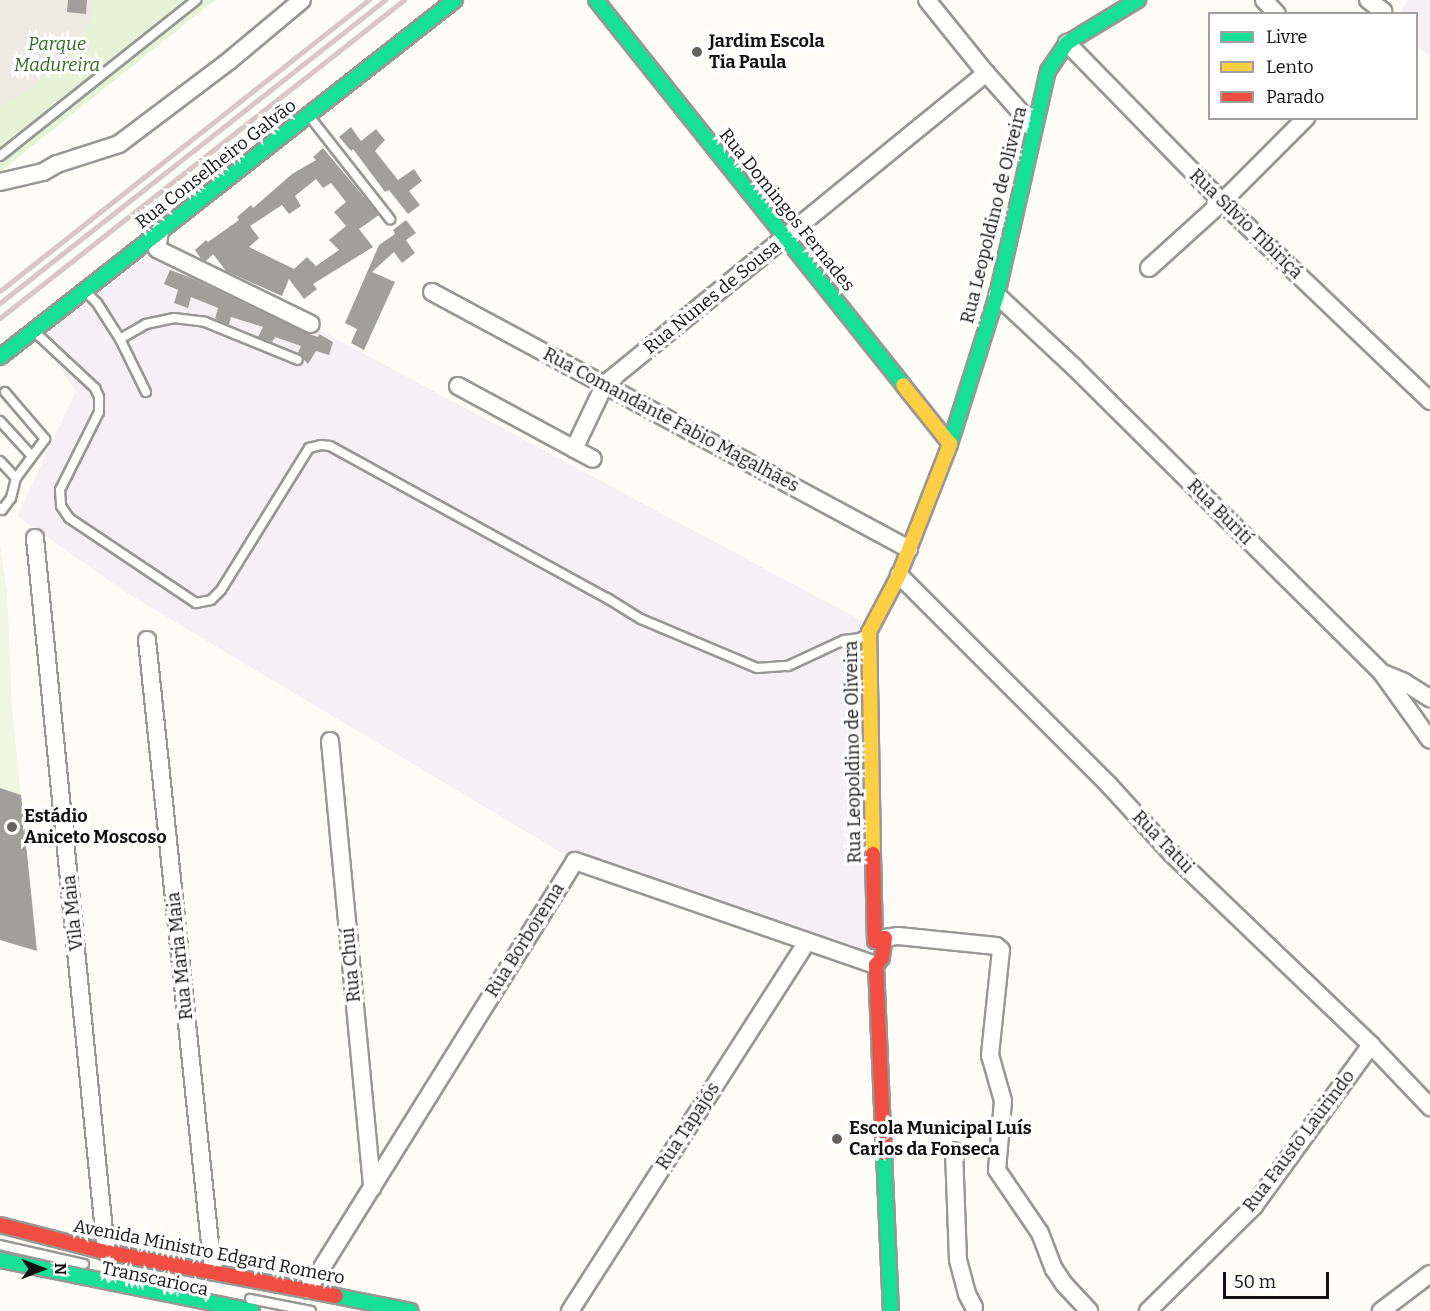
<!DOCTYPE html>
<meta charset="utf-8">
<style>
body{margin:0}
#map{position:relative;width:1430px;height:1311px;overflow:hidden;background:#fdfcf7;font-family:Bitter,serif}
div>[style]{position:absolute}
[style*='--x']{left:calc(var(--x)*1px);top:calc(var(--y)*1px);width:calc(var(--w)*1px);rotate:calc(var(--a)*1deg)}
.industrial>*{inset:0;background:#f5f0f3}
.green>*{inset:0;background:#e7f3d7}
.pitch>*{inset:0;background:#f0f6e1}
.plaza>*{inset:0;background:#edebe2}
.building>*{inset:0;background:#a19f9c}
.roads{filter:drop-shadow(2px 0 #979795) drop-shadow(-2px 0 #979795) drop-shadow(0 2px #979795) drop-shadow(0 -2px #979795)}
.lane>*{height:8px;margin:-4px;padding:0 4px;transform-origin:4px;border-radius:4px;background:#fffffe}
.street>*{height:16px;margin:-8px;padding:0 8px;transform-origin:8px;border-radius:8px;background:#fffffe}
.fast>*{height:14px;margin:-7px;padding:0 7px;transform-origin:7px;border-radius:7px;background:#16e098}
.slow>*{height:14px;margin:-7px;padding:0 7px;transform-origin:7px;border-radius:7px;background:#ffcf43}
.jam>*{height:14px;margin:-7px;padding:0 7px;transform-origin:7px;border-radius:7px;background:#f24e42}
.rail>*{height:4.5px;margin:-2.25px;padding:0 2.25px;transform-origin:2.25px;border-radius:2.25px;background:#d9c6c7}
.dots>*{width:16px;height:16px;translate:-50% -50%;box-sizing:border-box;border:3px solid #fff;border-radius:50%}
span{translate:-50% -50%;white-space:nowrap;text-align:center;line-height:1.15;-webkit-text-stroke:6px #fff;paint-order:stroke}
.poi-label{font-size:18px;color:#111;font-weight:700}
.left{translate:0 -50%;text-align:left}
.park-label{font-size:18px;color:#2f6b1f;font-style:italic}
.street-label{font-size:18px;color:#111}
.legend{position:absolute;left:1208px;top:12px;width:210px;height:108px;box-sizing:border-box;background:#fff;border:2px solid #a0a0a0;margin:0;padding:8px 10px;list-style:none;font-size:18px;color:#111}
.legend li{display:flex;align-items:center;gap:12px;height:30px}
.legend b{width:30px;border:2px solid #a0a0a0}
.north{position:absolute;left:12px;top:1239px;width:60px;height:60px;-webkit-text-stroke:4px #fff;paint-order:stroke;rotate:90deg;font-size:16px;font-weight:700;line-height:24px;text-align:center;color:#111}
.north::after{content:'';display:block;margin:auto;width:21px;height:27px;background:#111;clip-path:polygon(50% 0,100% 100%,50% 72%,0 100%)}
.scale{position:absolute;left:1223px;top:1272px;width:106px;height:27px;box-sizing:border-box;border:3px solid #111;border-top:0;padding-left:8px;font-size:18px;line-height:21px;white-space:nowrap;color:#111;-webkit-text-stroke:4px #fff;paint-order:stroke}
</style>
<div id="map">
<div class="industrial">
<div style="clip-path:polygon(1408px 0,1430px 0,1430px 55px,1417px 47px,1416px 14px,1400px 13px)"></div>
<div style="clip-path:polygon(157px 249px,286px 312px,879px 630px,876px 965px,575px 861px,127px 593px,17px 516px,76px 391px,35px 332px)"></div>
</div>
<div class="green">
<div style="clip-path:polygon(0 0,215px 0,0 172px)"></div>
</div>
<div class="pitch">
<div style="clip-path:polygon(0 545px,7px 593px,12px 709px,37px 951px,0 940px)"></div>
</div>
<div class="plaza">
<div style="clip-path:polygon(0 0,94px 0,93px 16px,79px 40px,34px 87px,0 107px)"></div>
</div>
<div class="building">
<div style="clip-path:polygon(68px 0,87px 0,86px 14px,67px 12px)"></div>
<div style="clip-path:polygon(351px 127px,361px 141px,376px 129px,385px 140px,375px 151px,398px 180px,414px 169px,422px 181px,409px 191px,420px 205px,408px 214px,389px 190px,385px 192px,353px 149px,351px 151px,339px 137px)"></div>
<div style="clip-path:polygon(evenodd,323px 148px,379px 215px,359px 229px,373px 247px,313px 284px,317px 289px,304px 299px,289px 279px,282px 296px,226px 271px,213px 254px,206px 261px,201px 259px,195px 250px,206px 240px,208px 242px,239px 220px,237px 217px,251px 205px,253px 208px,292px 174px,316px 160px,313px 157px,323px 148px,316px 179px,323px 188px,331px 183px,346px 202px,334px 212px,346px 226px,329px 240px,339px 250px,316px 266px,307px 257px,294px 269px,249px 247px,259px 238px,250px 226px,282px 205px,289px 214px,301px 206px,295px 196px,316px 179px)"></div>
<div style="clip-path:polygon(406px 220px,416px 233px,406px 240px,415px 253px,402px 263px,394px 252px,372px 272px,395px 282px,364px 350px,351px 343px,357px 329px,345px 323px,379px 245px,395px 234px,393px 230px)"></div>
<div style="clip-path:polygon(170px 270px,194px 279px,306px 333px,318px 337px,319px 334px,333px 342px,329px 355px,316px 351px,308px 364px,298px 353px,301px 346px,275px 337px,272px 342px,258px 337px,263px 327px,231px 317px,229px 325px,215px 319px,218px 308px,191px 297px,188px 308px,174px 303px,178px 290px,164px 284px)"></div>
<div style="clip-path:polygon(0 788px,21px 795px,37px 951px,0 940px)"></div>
</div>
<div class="roads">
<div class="lane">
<div style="--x:310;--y:117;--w:130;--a:51.9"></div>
<div style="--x:0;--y:156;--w:251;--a:-38.5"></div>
<div style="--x:88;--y:294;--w:13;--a:45"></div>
<div style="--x:97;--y:303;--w:43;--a:57.4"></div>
<div style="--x:120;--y:339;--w:59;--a:63.9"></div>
<div style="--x:38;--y:335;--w:78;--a:42.9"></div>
<div style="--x:95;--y:388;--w:10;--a:66"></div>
<div style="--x:99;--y:397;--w:15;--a:90"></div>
<div style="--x:99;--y:412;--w:87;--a:116.6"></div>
<div style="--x:60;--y:490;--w:16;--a:86"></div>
<div style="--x:61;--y:506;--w:14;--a:56"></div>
<div style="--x:69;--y:518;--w:153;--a:33.8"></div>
<div style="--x:196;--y:603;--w:15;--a:-11"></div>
<div style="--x:211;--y:600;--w:14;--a:-45"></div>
<div style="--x:221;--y:590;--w:167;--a:-58.2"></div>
<div style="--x:309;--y:448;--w:12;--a:-14"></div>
<div style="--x:321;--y:445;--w:9;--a:6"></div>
<div style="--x:330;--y:446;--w:316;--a:28.8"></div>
<div style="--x:607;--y:598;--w:40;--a:32"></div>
<div style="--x:641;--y:619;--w:126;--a:22.9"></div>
<div style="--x:757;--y:668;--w:31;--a:-4"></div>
<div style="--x:788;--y:666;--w:62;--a:-24.9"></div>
<div style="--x:844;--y:640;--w:16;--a:-7"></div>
<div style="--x:860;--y:638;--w:7;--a:-34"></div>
<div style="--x:120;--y:339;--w:30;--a:-30"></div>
<div style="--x:146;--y:324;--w:29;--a:-12"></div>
<div style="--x:174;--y:318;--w:31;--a:7"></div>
<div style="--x:205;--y:322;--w:100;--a:22.2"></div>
<div style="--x:5;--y:392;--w:62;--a:49.6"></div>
<div style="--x:45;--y:439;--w:49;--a:126.6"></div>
<div style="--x:0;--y:421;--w:47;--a:47.6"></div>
<div style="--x:0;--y:461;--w:23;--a:47"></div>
<div style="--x:16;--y:478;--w:21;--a:104"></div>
<div style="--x:11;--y:498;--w:15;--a:127"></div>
<div style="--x:2;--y:510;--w:3;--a:-135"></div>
<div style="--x:0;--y:1245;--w:86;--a:12.7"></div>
<div style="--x:250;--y:1299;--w:62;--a:11.1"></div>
</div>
<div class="street">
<div style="--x:927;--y:0;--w:94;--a:51.1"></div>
<div style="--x:986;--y:73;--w:72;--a:48.4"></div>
<div style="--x:1264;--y:0;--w:19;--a:47"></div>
<div style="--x:1368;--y:0;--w:19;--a:36"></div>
<div style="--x:1067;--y:43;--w:222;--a:45.7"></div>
<div style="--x:1222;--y:202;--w:288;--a:43.7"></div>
<div style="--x:0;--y:182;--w:44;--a:-13.1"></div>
<div style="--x:43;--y:172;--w:16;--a:-30"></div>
<div style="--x:57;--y:164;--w:65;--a:-17.9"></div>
<div style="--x:119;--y:144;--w:138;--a:-37"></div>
<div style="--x:229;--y:61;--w:95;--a:-39.9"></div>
<div style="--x:160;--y:231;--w:18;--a:99"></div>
<div style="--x:157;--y:249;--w:171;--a:26"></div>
<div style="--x:1149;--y:268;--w:98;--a:-42.1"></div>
<div style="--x:1222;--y:202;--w:119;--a:-45"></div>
<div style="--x:432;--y:292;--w:542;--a:28.32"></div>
<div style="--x:997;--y:295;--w:105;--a:43.1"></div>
<div style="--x:1074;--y:367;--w:434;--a:44.8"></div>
<div style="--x:1382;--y:673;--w:82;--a:54.4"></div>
<div style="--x:458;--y:386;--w:153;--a:28.4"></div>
<div style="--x:574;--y:449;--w:72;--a:-64.5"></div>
<div style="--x:605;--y:384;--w:492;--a:-39.2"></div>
<div style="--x:35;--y:538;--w:718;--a:84.32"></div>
<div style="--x:899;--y:575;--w:297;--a:45"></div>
<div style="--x:1109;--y:785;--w:93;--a:47.6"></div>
<div style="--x:1172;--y:854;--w:276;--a:43.8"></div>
<div style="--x:1371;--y:1045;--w:86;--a:46.4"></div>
<div style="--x:147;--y:640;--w:635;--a:84.04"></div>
<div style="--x:1383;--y:673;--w:23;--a:23"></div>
<div style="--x:1404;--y:682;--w:31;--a:32"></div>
<div style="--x:330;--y:741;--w:449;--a:84.6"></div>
<div style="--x:885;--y:938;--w:13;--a:-9"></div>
<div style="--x:898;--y:936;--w:99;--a:5.8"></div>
<div style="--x:996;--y:946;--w:6;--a:39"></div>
<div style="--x:1001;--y:950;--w:106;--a:96"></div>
<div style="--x:990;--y:1055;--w:48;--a:74.2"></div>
<div style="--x:1003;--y:1101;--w:69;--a:95"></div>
<div style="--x:997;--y:1170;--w:76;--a:55.7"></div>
<div style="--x:1040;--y:1233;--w:39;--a:69"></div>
<div style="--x:1054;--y:1269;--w:18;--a:56"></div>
<div style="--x:1064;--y:1284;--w:37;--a:47"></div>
<div style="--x:954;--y:1151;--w:109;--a:87.9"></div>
<div style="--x:958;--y:1260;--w:35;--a:75"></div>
<div style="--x:967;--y:1294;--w:15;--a:62"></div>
<div style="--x:308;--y:1290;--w:505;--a:-58.1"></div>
<div style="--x:575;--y:861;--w:318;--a:19.1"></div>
<div style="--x:570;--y:1311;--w:439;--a:-57.3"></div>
<div style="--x:1148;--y:1311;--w:149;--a:-44.7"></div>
<div style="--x:1254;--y:1206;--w:199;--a:-54"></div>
<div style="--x:1381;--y:1311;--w:61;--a:-37.1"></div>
</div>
<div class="fast">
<div style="--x:596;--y:0;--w:492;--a:51.4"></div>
<div style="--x:0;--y:357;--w:578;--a:-38.12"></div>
<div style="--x:950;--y:444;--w:156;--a:-72.5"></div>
<div style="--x:997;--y:295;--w:230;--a:-77.2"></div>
<div style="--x:1048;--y:71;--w:34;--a:-56"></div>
<div style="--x:1067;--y:43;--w:83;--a:-31.2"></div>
<div style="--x:884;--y:1153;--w:158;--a:87.5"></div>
<div style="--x:0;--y:1260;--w:257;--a:11.4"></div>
<div style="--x:336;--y:1296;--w:76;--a:11.3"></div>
</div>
<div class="slow">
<div style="--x:873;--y:854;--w:222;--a:-91"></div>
<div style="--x:869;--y:632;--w:64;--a:-62.2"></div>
<div style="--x:899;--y:575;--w:141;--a:-68.7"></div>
<div style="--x:950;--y:444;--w:75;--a:-128.5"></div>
</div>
<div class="jam">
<div style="--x:873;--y:854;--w:87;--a:88.7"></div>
<div style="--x:875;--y:941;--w:10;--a:-17"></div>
<div style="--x:885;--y:938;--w:20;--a:99"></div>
<div style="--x:882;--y:958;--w:9;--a:131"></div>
<div style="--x:876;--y:965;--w:188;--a:87.6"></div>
<div style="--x:0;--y:1225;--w:109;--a:14.3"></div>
<div style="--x:106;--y:1252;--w:234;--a:10.8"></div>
</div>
</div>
<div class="rail">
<div style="--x:0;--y:291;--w:470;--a:-38.3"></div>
<div style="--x:0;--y:303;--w:490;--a:-38.2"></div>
<div style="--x:0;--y:318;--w:514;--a:-38.21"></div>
</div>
<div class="dots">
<div style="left:697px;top:52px;background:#646362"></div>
<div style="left:12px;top:827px;background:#646362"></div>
<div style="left:837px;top:1139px;background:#646362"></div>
</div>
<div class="poi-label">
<span class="left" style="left:709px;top:52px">Jardim Escola<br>Tia Paula</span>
<span class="left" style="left:24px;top:827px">Estádio<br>Aniceto Moscoso</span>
<span class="left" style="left:849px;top:1139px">Escola Municipal Luís<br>Carlos da Fonseca</span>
</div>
<div class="park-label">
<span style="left:57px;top:55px">Parque<br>Madureira</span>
</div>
<div class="street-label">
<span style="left:216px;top:164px;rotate:-38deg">Rua Conselheiro Galvão</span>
<span style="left:787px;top:210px;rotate:51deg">Rua Domingos Fernades</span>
<span style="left:994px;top:215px;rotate:-76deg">Rua Leopoldino de Oliveira</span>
<span style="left:1246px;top:224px;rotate:44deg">Rua Sílvio Tibiriçá</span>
<span style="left:712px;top:297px;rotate:-39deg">Rua Nunes de Sousa</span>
<span style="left:671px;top:420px;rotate:28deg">Rua Comandante Fabio Magalhães</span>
<span style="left:1220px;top:512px;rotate:45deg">Rua Burití</span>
<span style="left:853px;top:752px;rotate:-91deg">Rua Leopoldino de Oliveira</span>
<span style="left:1163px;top:842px;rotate:46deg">Rua Tatui</span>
<span style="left:73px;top:913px;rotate:-96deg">Vila Maia</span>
<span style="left:525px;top:940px;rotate:-58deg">Rua Borborema</span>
<span style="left:180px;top:956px;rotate:-96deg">Rua Maria Maia</span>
<span style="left:351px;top:965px;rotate:-95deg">Rua Chuí</span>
<span style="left:688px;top:1126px;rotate:-57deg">Rua Tapajós</span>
<span style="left:1299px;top:1141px;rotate:-53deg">Rua Fausto Laurindo</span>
<span style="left:209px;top:1252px;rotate:11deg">Avenida Ministro Edgard Romero</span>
<span style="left:155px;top:1279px;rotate:12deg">Transcarioca</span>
</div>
<ul class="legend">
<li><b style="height:8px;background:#16e098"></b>Livre</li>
<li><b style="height:8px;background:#ffcf43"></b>Lento</li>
<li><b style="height:8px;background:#f24e42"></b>Parado</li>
</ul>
<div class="north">N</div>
<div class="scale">50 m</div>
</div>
